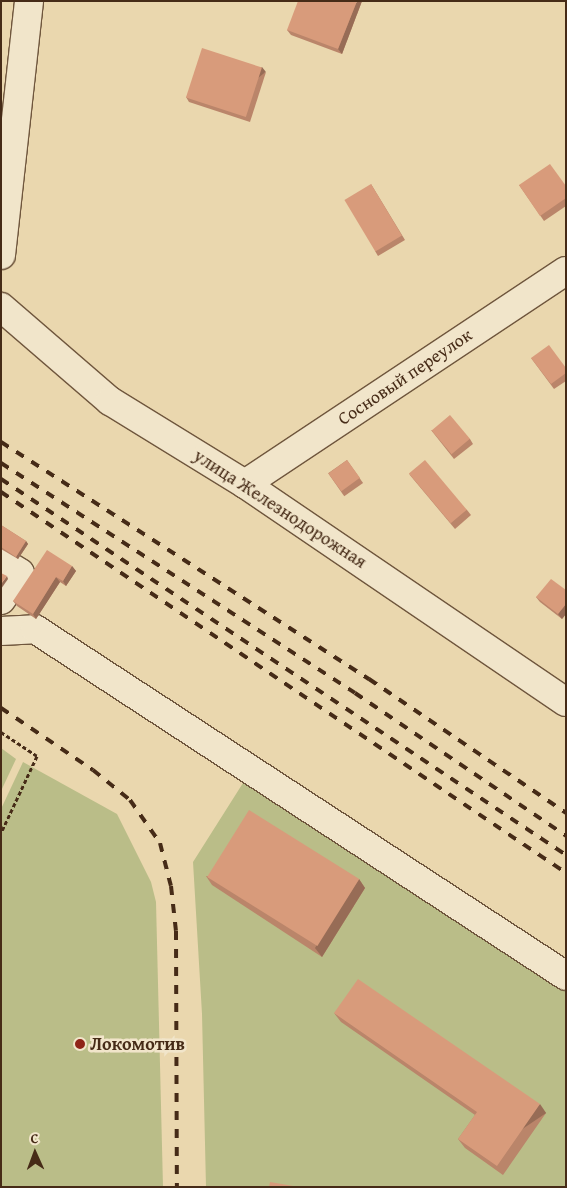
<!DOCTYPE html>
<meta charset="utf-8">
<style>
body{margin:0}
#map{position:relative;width:567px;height:1188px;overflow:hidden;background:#ead7ae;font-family:"Gentium Book Plus",serif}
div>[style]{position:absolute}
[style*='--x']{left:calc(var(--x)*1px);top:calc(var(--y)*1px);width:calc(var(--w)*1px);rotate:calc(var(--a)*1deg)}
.green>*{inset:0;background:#babd88}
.path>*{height:3px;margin-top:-1.5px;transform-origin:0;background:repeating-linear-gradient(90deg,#462b17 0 4px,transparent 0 6.5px)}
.roads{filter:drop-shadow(1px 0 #6f563d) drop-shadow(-1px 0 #6f563d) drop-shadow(0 1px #6f563d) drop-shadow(0 -1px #6f563d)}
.minor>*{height:28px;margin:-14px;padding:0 14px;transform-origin:14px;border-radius:14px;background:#f1e5ca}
.rail>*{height:4px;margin-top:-2px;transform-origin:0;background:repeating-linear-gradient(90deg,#462b17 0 9px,transparent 0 18px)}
.wall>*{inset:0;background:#ba856a;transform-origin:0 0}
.shaded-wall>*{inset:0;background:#976c56;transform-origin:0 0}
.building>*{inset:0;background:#d89b7b;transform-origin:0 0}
.dots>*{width:14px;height:14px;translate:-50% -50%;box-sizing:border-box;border:2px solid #f1e5ca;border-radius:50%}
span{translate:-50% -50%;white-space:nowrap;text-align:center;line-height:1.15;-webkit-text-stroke:5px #f1e5ca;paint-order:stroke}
.street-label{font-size:18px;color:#462b17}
.poi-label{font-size:18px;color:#462b17;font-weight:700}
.left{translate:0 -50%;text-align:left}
.frame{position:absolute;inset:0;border:2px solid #462b17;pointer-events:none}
.north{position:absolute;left:10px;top:1128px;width:50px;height:50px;-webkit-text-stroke:4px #f1e5ca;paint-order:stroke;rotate:358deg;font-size:14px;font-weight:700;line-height:20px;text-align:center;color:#462b17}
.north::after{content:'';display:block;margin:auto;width:18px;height:22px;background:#462b17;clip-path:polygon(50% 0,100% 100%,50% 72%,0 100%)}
</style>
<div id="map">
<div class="green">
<div style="clip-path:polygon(1px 748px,16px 759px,1px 791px)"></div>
<div style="clip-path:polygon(23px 762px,117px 814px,151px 882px,156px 902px,163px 1187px,1px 1187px,1px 809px)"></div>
<div style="clip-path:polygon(243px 783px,566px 991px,566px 1187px,206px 1187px,202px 1014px,193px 862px)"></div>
</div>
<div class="path">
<div style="--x:1;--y:732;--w:43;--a:33.7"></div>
<div style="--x:37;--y:756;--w:85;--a:115.1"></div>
</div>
<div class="roads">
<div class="minor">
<div style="--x:1;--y:255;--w:256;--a:-83.7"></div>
<div style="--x:1;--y:307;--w:144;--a:40.8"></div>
<div style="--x:110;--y:401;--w:158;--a:31.6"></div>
<div style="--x:245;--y:484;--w:388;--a:34.2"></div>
<div style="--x:245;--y:484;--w:385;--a:-33.6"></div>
<div style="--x:1;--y:561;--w:22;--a:32"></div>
<div style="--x:20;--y:573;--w:33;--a:125"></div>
<div style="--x:1;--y:631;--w:34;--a:-3"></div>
<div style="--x:35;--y:629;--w:634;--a:33.16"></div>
</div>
</div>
<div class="rail">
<div style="--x:1;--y:442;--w:438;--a:32.8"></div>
<div style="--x:369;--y:679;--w:238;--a:34.2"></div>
<div style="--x:1;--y:463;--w:422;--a:33"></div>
<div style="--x:355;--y:693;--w:255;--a:34.1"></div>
<div style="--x:1;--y:479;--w:679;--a:33.64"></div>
<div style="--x:1;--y:492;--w:681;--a:33.99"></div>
<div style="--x:1;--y:708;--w:111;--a:34"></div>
<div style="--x:93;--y:770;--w:48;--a:39"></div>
<div style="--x:130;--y:800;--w:52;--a:55.1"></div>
<div style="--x:160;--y:843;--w:44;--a:75.7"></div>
<div style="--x:171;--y:886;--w:45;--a:83.7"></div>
<div style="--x:176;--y:931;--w:256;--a:89.8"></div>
</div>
<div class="wall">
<div style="clip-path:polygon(362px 1px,342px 54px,291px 35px,287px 30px)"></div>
<div style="clip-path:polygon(266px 72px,250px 122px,189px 102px,186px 97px)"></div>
<div style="clip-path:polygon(371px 184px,405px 240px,378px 256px,375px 251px)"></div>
<div style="clip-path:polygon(519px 185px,566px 186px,566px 206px,544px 221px)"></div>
<div style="clip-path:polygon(531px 358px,566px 368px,566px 381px,554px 389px)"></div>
<div style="clip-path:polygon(431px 430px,470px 439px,473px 444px,454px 459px)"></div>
<div style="left:347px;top:460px;width:28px;height:23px;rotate:55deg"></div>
<div style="clip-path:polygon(409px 474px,467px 510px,471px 515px,455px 529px)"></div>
<div style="clip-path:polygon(1px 525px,26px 541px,28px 544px,18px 559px,1px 549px)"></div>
<div style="clip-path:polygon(72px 566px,76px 571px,66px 586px,60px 582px,36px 619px,17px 606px,13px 601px)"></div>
<div style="clip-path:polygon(566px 590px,566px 614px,562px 619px,540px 602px,536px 597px)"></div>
<div style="clip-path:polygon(206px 876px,359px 879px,365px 888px,322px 957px,212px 885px)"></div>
<div style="clip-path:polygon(334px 1013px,546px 1113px,503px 1175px,465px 1148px,458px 1139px,475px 1115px,341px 1022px)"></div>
</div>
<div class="shaded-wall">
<div style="clip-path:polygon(357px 1px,362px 1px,342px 54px,338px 49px)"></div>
<div style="left:262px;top:67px;width:6px;height:52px;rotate:51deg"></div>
<div style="clip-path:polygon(26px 541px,28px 544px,18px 559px,16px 557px)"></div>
<div style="clip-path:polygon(72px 566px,76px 571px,66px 586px,63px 581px)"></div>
<div style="clip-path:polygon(7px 576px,8px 579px,1px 589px,1px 584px)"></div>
<div style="clip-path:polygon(56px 577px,60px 582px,36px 619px,33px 614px)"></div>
<div style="clip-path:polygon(566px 604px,566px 614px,562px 619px,558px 614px)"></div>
<div style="clip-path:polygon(359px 879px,365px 888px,322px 957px,315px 948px)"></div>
<div style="left:540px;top:1104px;width:11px;height:75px;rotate:56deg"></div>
</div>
<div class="building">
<div style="clip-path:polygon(298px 1px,357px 1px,338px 49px,287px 30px)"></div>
<div style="left:202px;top:48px;width:63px;height:52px;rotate:18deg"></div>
<div style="clip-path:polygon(550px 164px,566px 186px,566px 198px,540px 216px,519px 185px)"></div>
<div style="left:371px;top:184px;width:60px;height:31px;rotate:59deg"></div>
<div style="clip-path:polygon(549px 345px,566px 368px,566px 373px,551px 384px,531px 358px)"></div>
<div style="left:450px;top:415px;width:31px;height:24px;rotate:50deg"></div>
<div style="left:347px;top:460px;width:22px;height:23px;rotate:54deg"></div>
<div style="left:425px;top:460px;width:65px;height:21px;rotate:50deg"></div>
<div style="clip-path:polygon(1px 525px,26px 541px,16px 557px,1px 547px)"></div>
<div style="clip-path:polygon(47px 550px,72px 566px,63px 581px,56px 577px,33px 614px,13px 601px)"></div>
<div style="clip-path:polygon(1px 573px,7px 576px,1px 584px)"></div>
<div style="clip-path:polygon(551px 579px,566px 590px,566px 604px,558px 614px,536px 597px)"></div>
<div style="left:249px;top:810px;width:130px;height:79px;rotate:32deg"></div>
<div style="clip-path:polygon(358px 979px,540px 1104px,497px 1166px,458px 1139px,477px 1112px,334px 1013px)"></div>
<div style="clip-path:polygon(270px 1182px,299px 1187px,269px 1187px)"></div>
</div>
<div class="dots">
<div style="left:80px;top:1044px;background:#8f2418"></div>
</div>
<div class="street-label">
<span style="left:405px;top:377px;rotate:-34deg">Сосновый переулок</span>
<span style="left:280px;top:509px;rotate:33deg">улица Железнодорожная</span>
</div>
<div class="poi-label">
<span class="left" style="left:90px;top:1044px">Локомотив</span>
</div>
<div class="frame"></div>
<div class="north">С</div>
</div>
